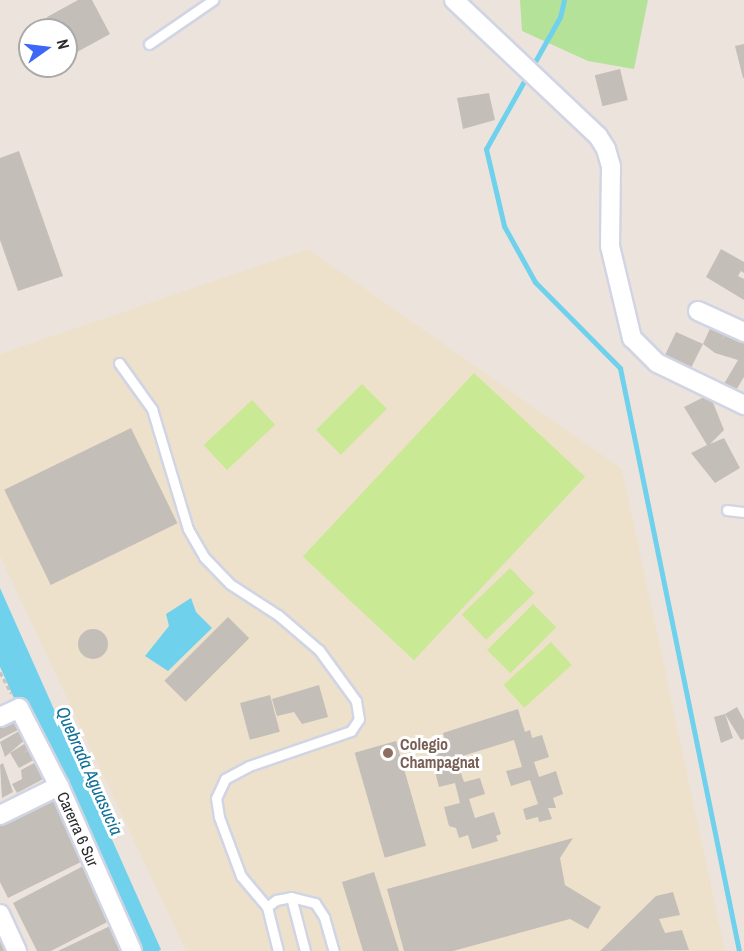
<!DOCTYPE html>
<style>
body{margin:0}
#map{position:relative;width:744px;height:951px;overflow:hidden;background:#ece4dc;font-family:"Archivo Narrow",sans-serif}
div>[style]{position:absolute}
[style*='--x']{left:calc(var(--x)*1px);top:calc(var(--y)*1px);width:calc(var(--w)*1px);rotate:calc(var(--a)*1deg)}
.education>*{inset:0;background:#ede1cb}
.green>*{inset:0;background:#b5e299}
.pitch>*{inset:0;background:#c9e995;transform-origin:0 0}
.water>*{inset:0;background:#70d1ed;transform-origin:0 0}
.stream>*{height:5px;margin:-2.5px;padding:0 2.5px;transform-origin:2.5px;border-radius:2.5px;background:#70d1ed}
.building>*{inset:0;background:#c4beb8;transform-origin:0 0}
.round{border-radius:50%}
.path>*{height:3px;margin-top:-1.5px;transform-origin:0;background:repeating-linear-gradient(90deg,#c3c3c3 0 4.5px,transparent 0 7.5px)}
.roads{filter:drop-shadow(2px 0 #d1d5e3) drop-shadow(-2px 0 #d1d5e3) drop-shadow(0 2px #d1d5e3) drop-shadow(0 -2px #d1d5e3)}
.service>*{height:9px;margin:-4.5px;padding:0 4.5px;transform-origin:4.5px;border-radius:4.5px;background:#fff}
.minor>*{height:18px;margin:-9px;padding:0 9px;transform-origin:9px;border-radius:9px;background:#fff}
.dots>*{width:16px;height:16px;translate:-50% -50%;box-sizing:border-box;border:3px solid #fff;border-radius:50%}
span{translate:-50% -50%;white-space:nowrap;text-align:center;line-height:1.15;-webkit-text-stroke:6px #fff;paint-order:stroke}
.education-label{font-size:16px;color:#785e54;font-weight:700}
.left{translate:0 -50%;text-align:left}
.street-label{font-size:16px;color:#2a2a2a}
.water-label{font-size:18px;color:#0f6f99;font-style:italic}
.north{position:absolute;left:18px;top:18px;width:60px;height:60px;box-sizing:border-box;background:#fff;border:2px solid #aaa;border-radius:50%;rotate:76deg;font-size:16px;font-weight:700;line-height:24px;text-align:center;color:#2a2a2a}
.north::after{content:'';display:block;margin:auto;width:21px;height:27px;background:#3d67f7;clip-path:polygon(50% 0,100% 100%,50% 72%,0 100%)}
</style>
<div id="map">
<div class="education">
<div style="clip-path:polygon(308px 249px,622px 469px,725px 951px,186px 951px,0 556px,0 354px)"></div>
</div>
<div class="green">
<div style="clip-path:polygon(520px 0,648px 0,634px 69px,588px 61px,522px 31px)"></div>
</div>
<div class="pitch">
<div style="left:474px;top:373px;width:152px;height:251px;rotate:43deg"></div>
<div style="left:362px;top:384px;width:35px;height:65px;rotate:45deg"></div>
<div style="left:252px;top:400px;width:34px;height:66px;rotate:47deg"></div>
<div style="left:510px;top:568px;width:35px;height:67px;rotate:46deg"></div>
<div style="left:533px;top:604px;width:33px;height:65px;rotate:45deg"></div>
<div style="left:551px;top:642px;width:31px;height:64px;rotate:48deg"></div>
</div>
<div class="water">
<div style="left:0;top:588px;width:396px;height:32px;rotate:66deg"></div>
<div style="clip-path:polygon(191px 598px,196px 612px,212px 628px,168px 671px,145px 656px,169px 626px,166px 614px)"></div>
</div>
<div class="stream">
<div style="--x:564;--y:0;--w:17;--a:103"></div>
<div style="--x:560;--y:17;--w:151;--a:119.3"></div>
<div style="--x:486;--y:149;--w:79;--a:76.8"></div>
<div style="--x:504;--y:226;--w:64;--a:61"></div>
<div style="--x:535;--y:282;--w:121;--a:45.3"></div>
<div style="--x:620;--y:368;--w:595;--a:78.46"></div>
</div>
<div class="building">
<div style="clip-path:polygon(78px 0,92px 0,110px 34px,68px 57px,66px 30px,54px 30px,47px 17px)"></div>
<div style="clip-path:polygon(744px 44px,744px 78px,743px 78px,735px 46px)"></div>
<div style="left:620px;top:69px;width:32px;height:26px;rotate:76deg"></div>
<div style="clip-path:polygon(489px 93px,495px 120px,463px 129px,457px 98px)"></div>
<div style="clip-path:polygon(19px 151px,63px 276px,18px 291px,0 240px,0 158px)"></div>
<div style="clip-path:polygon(721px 249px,744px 262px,744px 273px,741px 271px,738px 276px,744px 279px,744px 300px,706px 277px)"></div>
<div style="clip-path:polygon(712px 324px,727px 330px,721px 342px,728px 330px,744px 337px,744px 377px,733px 395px,721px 389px,738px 360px,715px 353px,703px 344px,689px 372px,665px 355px,676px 332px,703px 344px)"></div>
<div style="clip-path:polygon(704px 397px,712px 400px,724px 430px,710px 444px,724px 438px,740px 468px,715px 483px,691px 453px,707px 445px,684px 407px)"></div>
<div style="left:131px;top:428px;width:106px;height:141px;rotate:64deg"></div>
<div style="left:228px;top:617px;width:30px;height:90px;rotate:45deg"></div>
<div class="round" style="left:78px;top:629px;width:30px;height:30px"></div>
<div style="clip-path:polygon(319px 685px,328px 717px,302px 724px,294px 712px,277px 716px,272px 699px)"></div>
<div style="left:270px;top:695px;width:38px;height:31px;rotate:75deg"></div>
<div style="clip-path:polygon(737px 707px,744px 720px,744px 739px,741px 740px,725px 714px)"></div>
<div style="clip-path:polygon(518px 709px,525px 732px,530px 730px,532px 738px,542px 735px,549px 757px,534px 762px,539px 777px,556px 771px,563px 794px,553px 798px,556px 808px,548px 808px,552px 819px,539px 822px,538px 817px,526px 820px,523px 809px,538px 804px,530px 780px,511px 786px,506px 771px,522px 767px,514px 740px,456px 758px,464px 782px,480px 778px,485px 794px,469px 799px,475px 818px,494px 812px,501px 834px,496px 836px,498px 841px,472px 849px,468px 835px,459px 838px,456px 828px,449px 826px,444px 807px,460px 803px,455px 783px,439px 787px,433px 764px,437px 760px,435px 751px,447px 748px,443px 733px)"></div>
<div style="clip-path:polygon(18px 714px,24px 727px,0 739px,0 723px,3px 729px,1px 723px)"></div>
<div style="clip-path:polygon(725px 714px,733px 738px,721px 743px,714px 717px)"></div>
<div style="clip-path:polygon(21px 730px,26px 739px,5px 757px,0 742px)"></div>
<div style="clip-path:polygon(32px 739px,35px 745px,22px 754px,35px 746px,41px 756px,19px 768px,10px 753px)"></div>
<div style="left:396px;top:741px;width:109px;height:43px;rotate:74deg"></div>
<div style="clip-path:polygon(38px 761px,47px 777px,17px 793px,12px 784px,22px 779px,21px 770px)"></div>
<div style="clip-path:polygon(3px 763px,13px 792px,2px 798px,0 765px)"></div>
<div style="clip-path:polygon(54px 797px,85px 860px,8px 898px,0 882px,0 823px)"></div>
<div style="clip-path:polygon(573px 838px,560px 858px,565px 885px,601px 907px,588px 929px,570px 919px,453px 951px,404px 951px,387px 889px)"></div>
<div style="clip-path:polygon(87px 864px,115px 918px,51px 951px,37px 951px,13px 903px)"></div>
<div style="clip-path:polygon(374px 872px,399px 951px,363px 951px,342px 882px)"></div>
<div style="clip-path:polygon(673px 892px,680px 915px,659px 919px,665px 933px,682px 930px,689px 950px,600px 951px,656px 896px)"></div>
<div style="clip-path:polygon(0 926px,13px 951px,0 951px)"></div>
<div style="clip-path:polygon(110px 926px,123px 951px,58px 951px)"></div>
</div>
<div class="path">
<div style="--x:0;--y:672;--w:24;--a:62"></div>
</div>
<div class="roads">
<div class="service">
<div style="--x:149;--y:44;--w:78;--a:-34.5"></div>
<div style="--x:119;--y:363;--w:57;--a:54.3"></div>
<div style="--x:152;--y:409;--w:125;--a:73.3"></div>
<div style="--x:188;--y:529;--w:32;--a:60"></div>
<div style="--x:204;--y:557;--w:37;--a:46"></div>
<div style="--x:230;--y:584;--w:57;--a:32.9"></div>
<div style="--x:278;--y:615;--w:54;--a:40.5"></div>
<div style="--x:319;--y:650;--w:63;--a:54"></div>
<div style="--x:356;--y:701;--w:18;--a:81"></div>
<div style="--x:359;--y:719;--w:14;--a:124"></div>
<div style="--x:351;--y:731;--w:108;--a:161.1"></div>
<div style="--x:249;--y:766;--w:27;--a:152"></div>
<div style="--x:225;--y:779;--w:21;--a:115"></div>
<div style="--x:216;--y:798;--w:19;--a:81"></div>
<div style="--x:219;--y:817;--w:63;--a:69.6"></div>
<div style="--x:241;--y:876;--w:40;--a:50"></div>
<div style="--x:267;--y:907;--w:45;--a:76"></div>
<div style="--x:727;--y:510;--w:17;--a:7"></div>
<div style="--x:291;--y:897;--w:56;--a:75.5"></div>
<div style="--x:267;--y:907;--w:11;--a:-38"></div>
<div style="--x:276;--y:900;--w:15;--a:-11"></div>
<div style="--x:291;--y:897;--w:25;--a:14"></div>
<div style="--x:315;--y:903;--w:17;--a:57"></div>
<div style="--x:324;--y:917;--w:35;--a:74"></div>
</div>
<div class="minor">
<div style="--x:454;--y:0;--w:198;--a:43.4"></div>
<div style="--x:598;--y:136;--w:15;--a:58"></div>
<div style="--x:606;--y:149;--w:18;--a:74"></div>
<div style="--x:611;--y:166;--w:80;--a:90.7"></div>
<div style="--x:610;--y:246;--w:95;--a:76.6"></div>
<div style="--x:632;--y:338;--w:35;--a:45"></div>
<div style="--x:657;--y:363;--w:97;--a:25.8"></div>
<div style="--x:698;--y:311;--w:51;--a:24.5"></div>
<div style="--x:0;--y:717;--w:21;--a:-25"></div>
<div style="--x:19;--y:708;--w:88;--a:62.9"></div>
<div style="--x:59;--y:786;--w:180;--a:66.1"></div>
<div style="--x:0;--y:815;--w:66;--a:-26.2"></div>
<div style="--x:0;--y:914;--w:41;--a:65.3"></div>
</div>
</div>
<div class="dots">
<div style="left:388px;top:753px;background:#8d6e63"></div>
</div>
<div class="education-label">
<span class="left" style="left:400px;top:753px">Colegio<br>Champagnat</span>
</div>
<div class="street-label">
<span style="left:78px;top:829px;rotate:66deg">Carerra 6 Sur</span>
</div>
<div class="water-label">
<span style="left:89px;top:771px;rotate:66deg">Quebrada Aguasucia</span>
</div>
<div class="north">N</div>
</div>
